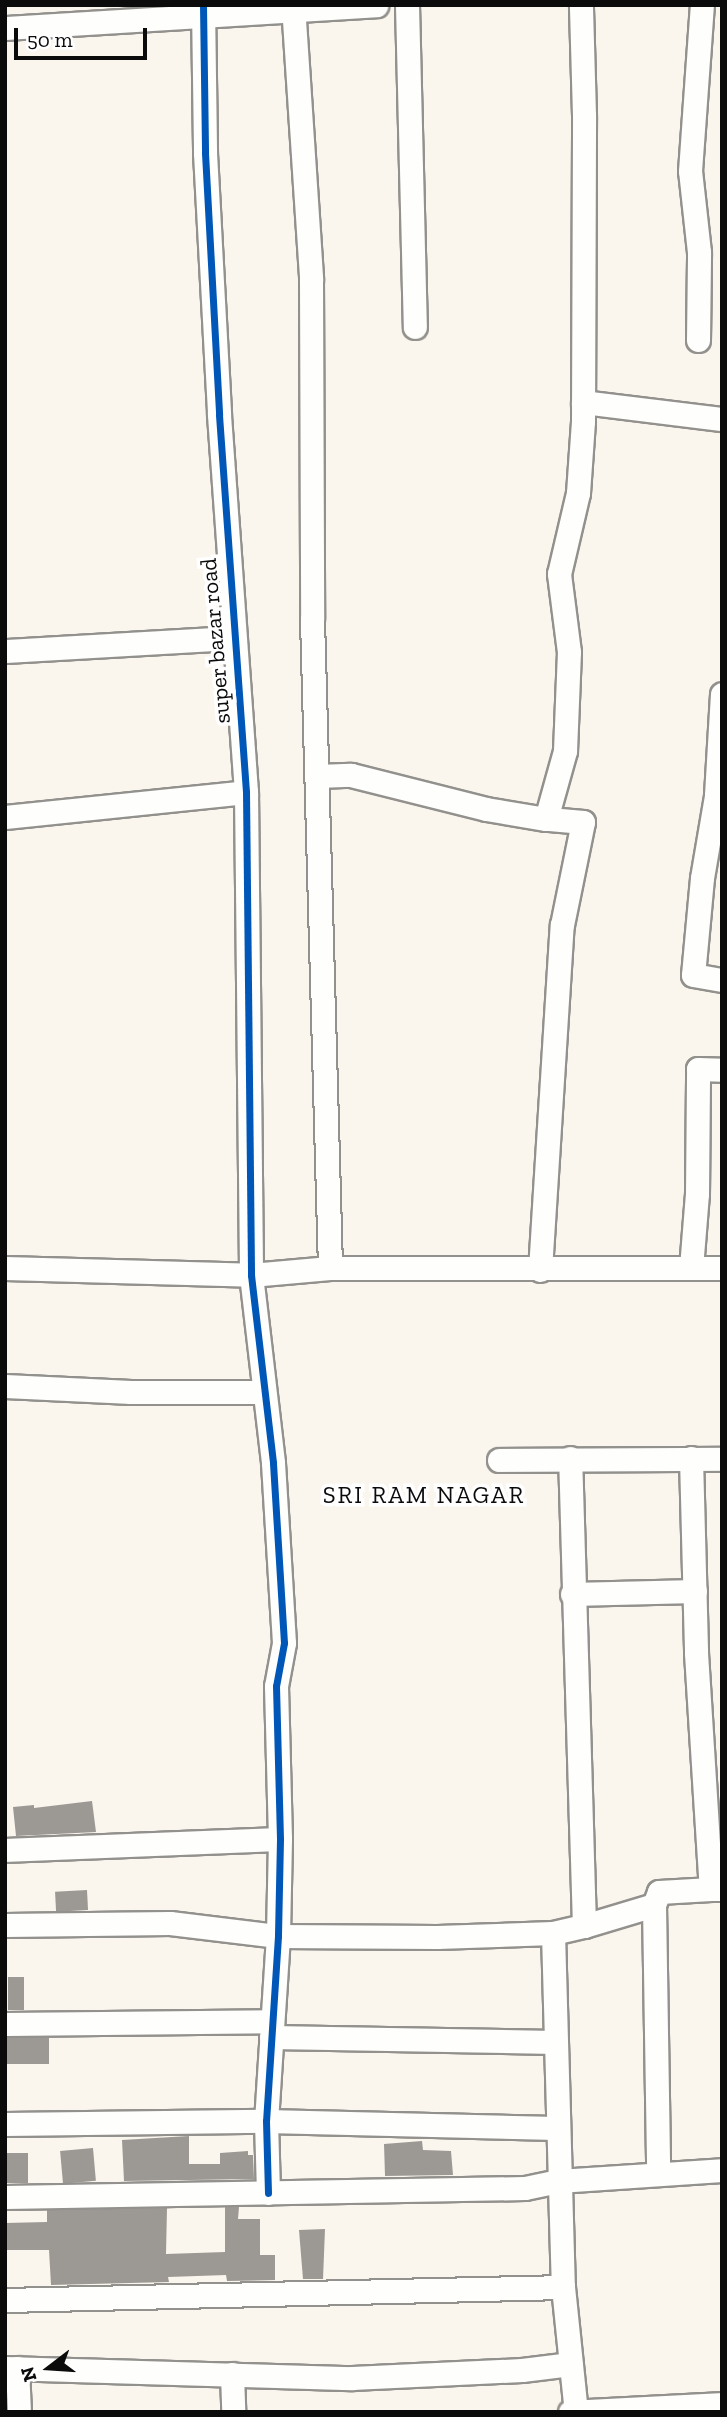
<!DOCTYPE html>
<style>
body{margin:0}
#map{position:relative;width:727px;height:2417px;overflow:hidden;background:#faf6ed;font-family:"Zilla Slab",serif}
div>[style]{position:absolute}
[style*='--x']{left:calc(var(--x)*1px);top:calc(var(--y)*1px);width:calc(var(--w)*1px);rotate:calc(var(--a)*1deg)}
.building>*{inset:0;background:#9c9894;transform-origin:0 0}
.roads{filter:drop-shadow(2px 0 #93918d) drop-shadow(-2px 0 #93918d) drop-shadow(0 2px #93918d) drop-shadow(0 -2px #93918d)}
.minor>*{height:23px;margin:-11.5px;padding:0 11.5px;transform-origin:11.5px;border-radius:11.5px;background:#fefefc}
.cycleway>*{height:7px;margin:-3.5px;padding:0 3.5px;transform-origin:3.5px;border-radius:3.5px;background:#0057b8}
span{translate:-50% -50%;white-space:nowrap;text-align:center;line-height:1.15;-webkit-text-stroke:7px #fff;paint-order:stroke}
.street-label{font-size:23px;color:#0b0b0b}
.neighbourhood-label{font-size:24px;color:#0b0b0b;letter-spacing:2px}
.frame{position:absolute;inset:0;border:7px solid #0b0b0b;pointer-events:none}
.north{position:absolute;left:14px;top:2333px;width:70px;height:70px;-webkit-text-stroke:5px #fff;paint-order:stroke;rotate:253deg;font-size:19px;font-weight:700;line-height:28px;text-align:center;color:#0b0b0b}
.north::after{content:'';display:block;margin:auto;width:24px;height:32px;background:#0b0b0b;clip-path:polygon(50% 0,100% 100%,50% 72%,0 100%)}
.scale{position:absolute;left:14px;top:28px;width:133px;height:32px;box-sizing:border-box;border:4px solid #0b0b0b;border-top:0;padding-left:9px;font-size:21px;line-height:24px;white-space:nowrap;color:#0b0b0b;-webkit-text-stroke:5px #fff;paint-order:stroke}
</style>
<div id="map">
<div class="building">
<div style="clip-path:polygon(92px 1801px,96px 1832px,16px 1836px,13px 1807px,34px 1805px,34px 1808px)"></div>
<div style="left:87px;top:1890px;width:20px;height:32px;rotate:87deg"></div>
<div style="left:8px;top:1977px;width:16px;height:33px"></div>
<div style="left:5px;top:2038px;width:44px;height:26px"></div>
<div style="clip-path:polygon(189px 2136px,189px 2164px,220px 2164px,220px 2153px,248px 2151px,248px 2155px,253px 2155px,254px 2179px,124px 2181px,122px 2140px)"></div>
<div style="clip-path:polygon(422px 2141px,423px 2150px,451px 2151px,453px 2175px,385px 2176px,384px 2144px)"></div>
<div style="left:93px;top:2148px;width:33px;height:33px;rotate:85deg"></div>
<div style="left:5px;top:2153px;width:23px;height:30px"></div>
<div style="clip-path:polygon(225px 2207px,239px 2207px,238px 2219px,260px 2219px,260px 2255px,275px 2255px,275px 2280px,227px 2281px,226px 2275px,168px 2277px,169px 2282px,51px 2285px,49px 2250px,5px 2250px,5px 2223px,47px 2222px,47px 2210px,167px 2208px,166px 2254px,225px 2252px)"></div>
<div style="clip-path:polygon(325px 2229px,323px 2279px,303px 2279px,299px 2230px)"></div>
</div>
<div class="roads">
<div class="minor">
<div style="--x:203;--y:5;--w:148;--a:89.2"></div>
<div style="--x:205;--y:153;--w:262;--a:86.9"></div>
<div style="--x:219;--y:415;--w:378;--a:85.9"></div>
<div style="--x:246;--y:792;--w:483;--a:89.4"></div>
<div style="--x:251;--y:1275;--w:189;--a:83.3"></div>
<div style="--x:273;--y:1463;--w:180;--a:86.5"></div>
<div style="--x:284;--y:1643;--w:44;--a:100.5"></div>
<div style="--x:276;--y:1686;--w:153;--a:88.5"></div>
<div style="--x:280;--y:1839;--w:97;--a:91.2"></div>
<div style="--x:278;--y:1936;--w:185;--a:93.7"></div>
<div style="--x:266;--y:2121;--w:72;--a:88.4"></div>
<div style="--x:293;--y:5;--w:275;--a:86.2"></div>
<div style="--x:311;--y:279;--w:340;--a:89.8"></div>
<div style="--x:312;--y:619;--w:649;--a:88.41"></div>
<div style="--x:407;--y:5;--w:322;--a:88.6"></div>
<div style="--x:5;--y:28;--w:372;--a:-3.5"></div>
<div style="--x:698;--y:340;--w:88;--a:-89.3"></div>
<div style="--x:699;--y:252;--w:81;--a:-96.3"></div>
<div style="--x:690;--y:171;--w:166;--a:-85.9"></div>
<div style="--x:583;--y:402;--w:140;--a:7"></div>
<div style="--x:5;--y:651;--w:228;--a:-3.3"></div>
<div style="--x:722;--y:694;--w:102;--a:93.4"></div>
<div style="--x:716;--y:796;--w:83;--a:99.7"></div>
<div style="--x:702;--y:878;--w:97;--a:95.3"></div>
<div style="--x:693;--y:975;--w:29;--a:10"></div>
<div style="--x:317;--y:776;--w:34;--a:-2"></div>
<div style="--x:351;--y:775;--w:139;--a:14.1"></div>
<div style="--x:486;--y:809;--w:61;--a:9.5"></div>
<div style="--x:5;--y:817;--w:242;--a:-5.9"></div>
<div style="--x:5;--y:1268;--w:246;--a:1.6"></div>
<div style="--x:251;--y:1275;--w:79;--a:-5.1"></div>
<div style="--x:330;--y:1268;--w:392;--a:0"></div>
<div style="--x:691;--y:1268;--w:74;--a:-85.4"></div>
<div style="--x:697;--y:1194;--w:125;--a:-89.5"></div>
<div style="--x:698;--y:1069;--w:24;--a:2"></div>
<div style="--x:540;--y:1270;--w:346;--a:-86.4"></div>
<div style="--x:562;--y:925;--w:105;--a:-78.5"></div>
<div style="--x:583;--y:822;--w:37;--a:-175"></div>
<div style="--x:546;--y:819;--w:71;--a:-74.4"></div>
<div style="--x:565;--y:751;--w:99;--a:-87.7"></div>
<div style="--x:569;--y:652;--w:79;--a:-97.3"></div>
<div style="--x:559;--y:574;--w:83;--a:-76.8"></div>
<div style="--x:578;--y:493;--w:72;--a:-86"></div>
<div style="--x:583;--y:421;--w:306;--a:-89.8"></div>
<div style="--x:584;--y:115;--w:110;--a:-91.6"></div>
<div style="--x:5;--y:1386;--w:126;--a:2.7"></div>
<div style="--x:131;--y:1392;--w:133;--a:0"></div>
<div style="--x:691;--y:1458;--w:195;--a:88.5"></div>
<div style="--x:696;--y:1653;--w:236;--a:86.4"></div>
<div style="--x:711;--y:1889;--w:11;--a:0"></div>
<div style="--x:499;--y:1460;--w:223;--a:-0.3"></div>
<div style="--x:572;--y:1594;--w:123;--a:-1.4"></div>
<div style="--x:5;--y:1850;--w:275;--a:-2.3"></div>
<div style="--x:654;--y:1905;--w:269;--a:89.1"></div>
<div style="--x:5;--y:1925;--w:165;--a:-0.7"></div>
<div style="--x:170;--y:1923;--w:109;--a:6.9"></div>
<div style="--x:278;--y:1936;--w:159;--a:0.4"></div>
<div style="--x:437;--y:1937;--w:116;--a:-2"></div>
<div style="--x:553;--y:1933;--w:354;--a:88.4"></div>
<div style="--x:563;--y:2287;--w:126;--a:84.1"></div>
<div style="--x:584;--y:1926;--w:73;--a:-16.7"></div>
<div style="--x:654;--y:1905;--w:14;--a:-69"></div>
<div style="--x:659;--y:1892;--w:52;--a:-3.3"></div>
<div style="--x:553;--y:1933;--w:32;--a:-13"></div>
<div style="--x:584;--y:1926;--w:468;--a:-91.7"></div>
<div style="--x:5;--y:2024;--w:267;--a:-0.6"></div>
<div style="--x:271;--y:2037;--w:284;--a:1"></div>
<div style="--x:5;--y:2124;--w:261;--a:-0.7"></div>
<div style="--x:266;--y:2121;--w:290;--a:1.4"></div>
<div style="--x:5;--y:2197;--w:520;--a:-0.99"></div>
<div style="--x:525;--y:2188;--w:34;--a:-12"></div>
<div style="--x:558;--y:2181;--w:164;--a:-3.8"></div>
<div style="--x:5;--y:2300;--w:558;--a:-1.33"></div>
<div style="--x:5;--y:2368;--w:347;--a:1.7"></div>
<div style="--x:352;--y:2378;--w:170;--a:-2.7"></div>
<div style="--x:522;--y:2370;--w:49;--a:-7"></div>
<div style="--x:17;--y:2368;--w:44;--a:87.4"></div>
<div style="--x:232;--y:2374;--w:38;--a:88"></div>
<div style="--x:570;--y:2412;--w:152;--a:-3"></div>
</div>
</div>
<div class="cycleway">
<div style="--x:203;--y:5;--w:148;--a:89.2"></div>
<div style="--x:205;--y:153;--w:262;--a:86.9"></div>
<div style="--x:219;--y:415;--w:378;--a:85.9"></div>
<div style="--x:246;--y:792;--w:483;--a:89.4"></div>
<div style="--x:251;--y:1275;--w:189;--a:83.3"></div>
<div style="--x:273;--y:1463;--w:180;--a:86.5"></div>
<div style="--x:284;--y:1643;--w:44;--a:100.5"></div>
<div style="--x:276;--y:1686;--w:153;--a:88.5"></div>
<div style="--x:280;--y:1839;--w:97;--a:91.2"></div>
<div style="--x:278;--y:1936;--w:185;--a:93.7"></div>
<div style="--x:266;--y:2121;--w:72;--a:88.4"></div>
</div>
<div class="street-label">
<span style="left:215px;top:641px;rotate:-95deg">super bazar road</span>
</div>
<div class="neighbourhood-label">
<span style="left:424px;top:1495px">SRI RAM NAGAR</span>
</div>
<div class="frame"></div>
<div class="north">N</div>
<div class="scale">50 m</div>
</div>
